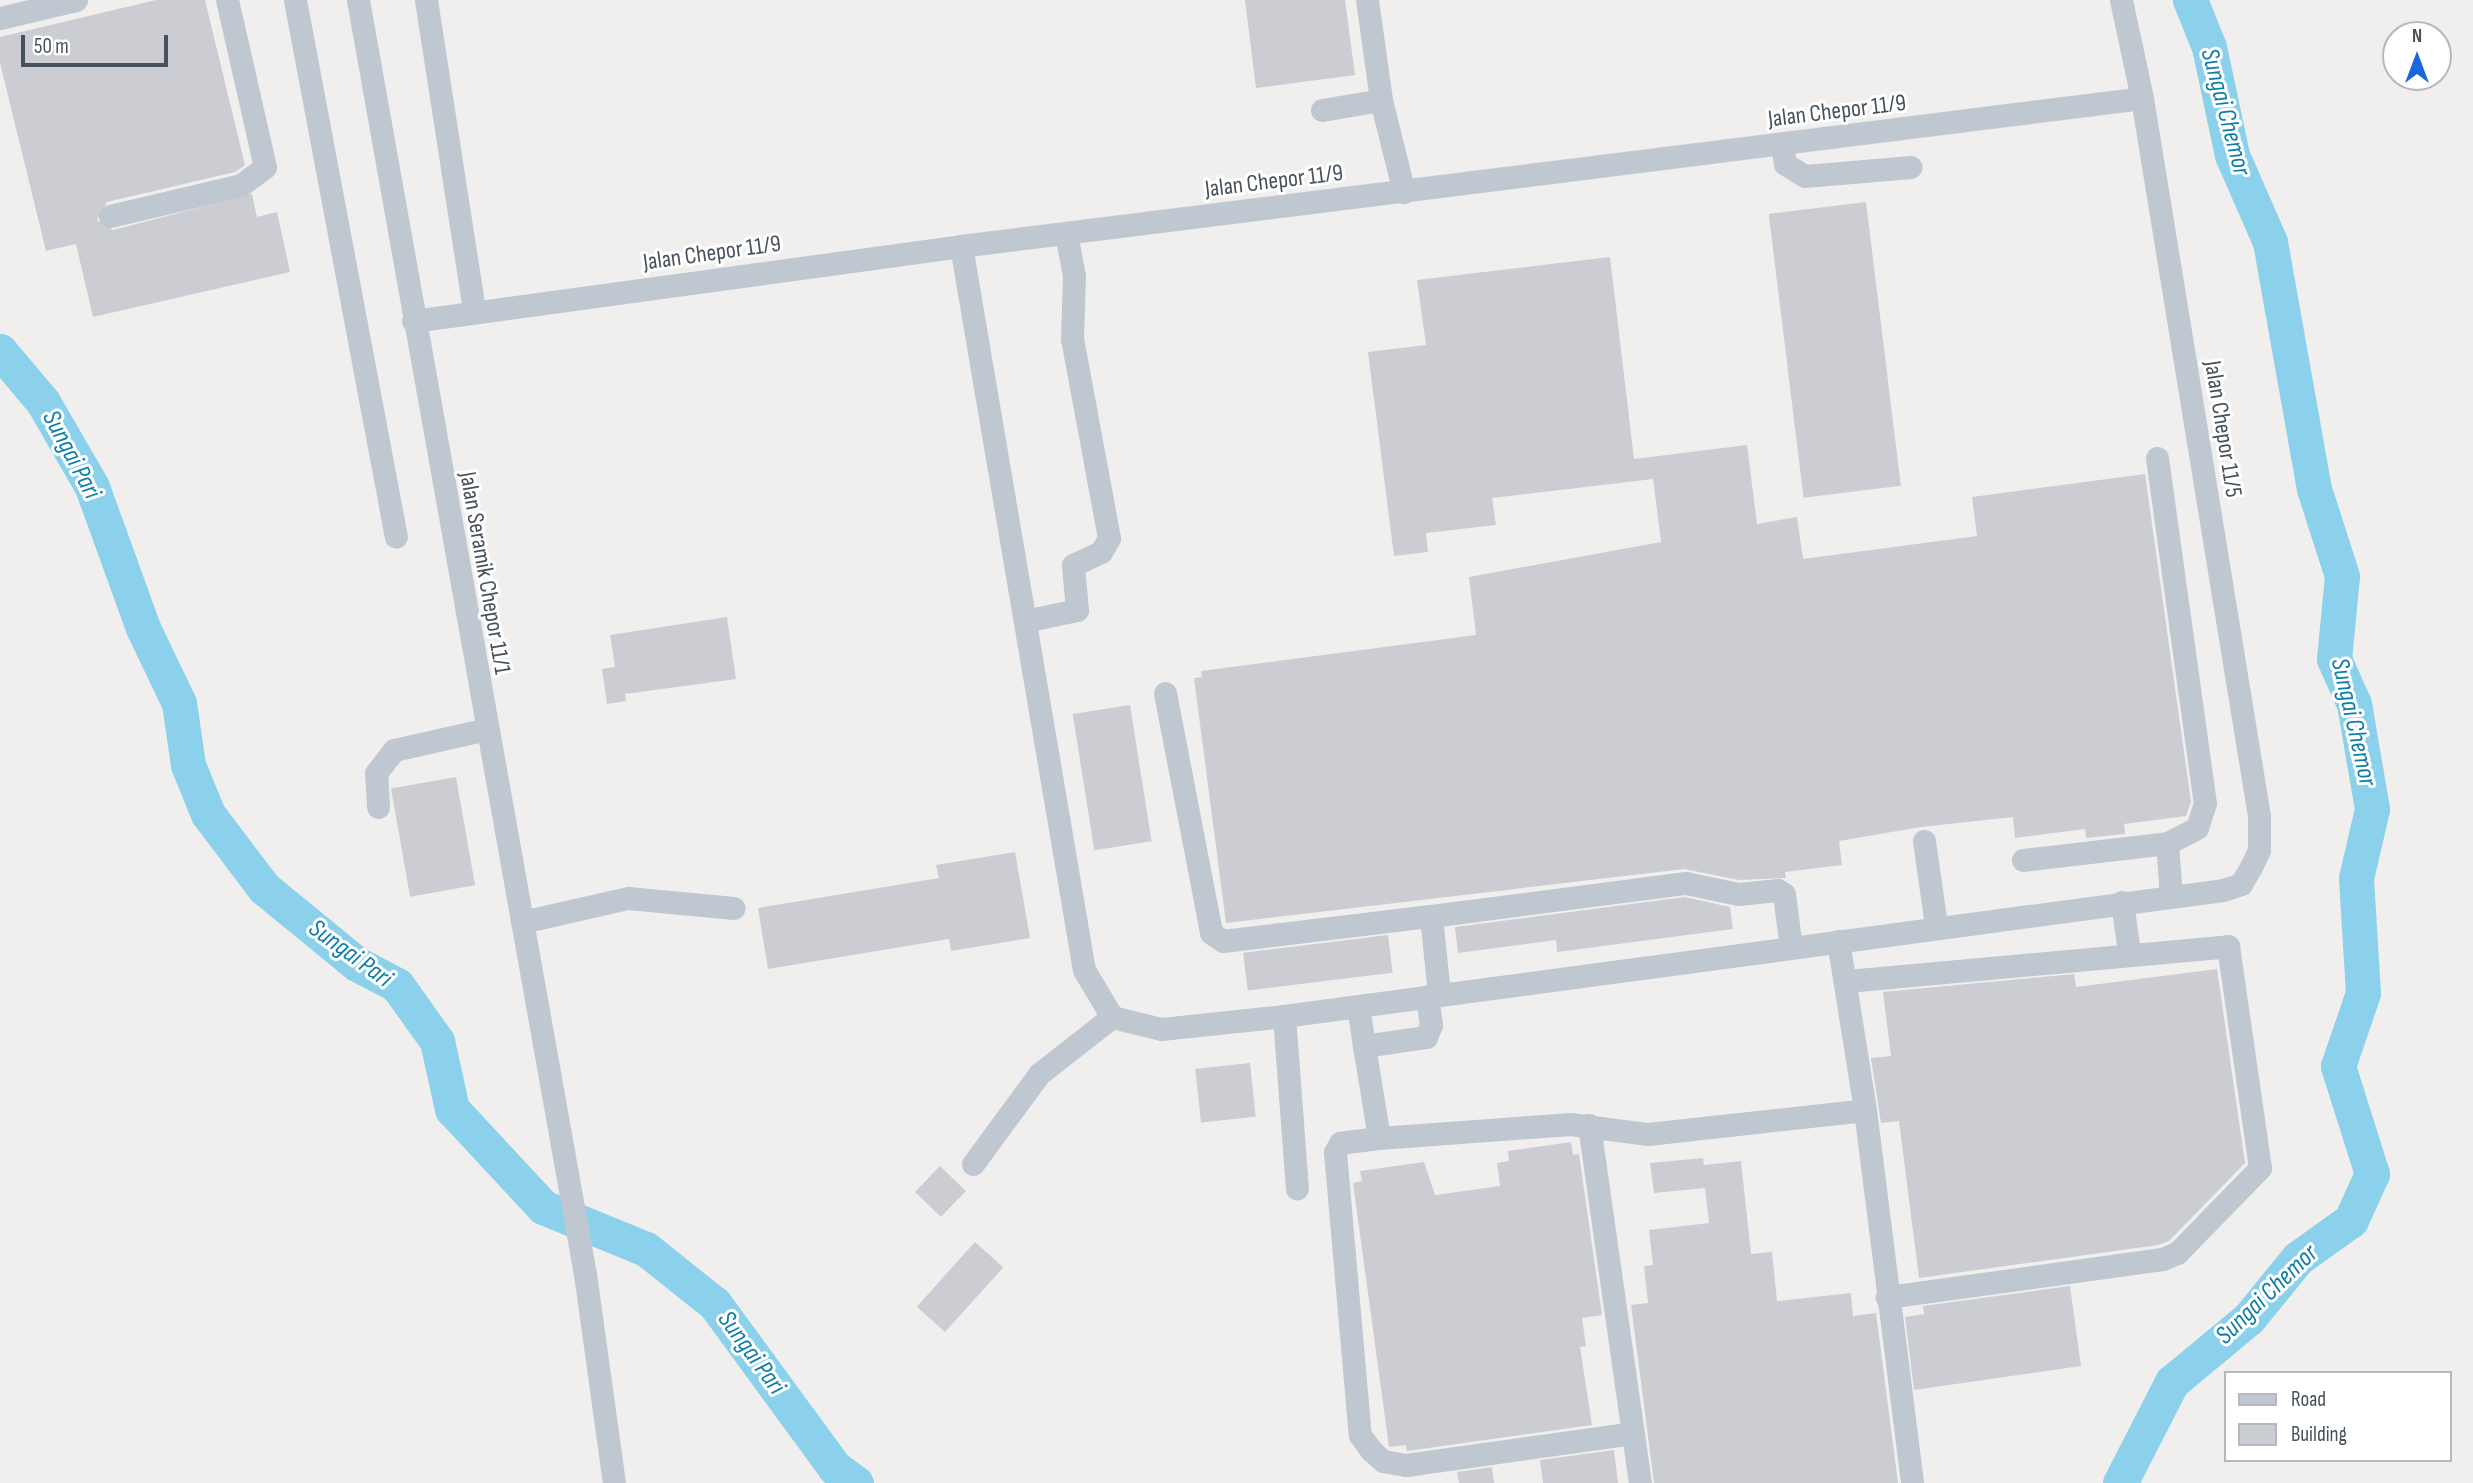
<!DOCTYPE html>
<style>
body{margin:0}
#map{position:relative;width:2473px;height:1483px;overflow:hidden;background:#f1efee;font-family:"Sofia Sans Condensed",sans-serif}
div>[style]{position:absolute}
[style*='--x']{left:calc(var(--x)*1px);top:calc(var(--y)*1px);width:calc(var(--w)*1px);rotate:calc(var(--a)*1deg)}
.river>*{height:35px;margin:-17.5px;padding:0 17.5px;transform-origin:17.5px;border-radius:17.5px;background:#8bd1eb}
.building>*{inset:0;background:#cbcdd3;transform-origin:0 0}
.minor>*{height:23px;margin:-11.5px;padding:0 11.5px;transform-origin:11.5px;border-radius:11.5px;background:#bfc8d0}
span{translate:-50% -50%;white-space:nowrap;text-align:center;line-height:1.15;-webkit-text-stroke:6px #fff;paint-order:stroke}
.street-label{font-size:24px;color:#47515c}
.water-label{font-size:26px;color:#0e7ea7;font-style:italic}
.legend{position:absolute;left:2224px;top:1371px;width:228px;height:91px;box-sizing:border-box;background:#fff;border:2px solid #b5b9be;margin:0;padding:9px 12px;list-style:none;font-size:21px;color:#47515c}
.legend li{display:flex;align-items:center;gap:14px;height:35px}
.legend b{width:35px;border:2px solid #b5b9be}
.north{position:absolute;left:2382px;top:21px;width:70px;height:70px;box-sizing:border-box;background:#fff;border:2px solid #b5b9be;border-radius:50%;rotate:0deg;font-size:19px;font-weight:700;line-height:28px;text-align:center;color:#47515c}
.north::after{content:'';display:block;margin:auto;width:24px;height:32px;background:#1b65de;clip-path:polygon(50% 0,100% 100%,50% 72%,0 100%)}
.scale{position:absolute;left:21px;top:35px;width:147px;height:32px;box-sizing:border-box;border:4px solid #47515c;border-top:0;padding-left:9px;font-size:21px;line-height:24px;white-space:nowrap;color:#47515c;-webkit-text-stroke:5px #fff;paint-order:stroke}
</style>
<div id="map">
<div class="river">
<div style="--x:0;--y:351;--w:67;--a:49.9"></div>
<div style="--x:43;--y:402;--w:98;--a:60"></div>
<div style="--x:92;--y:487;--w:150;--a:70.1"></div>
<div style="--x:143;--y:628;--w:83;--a:64.4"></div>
<div style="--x:179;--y:703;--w:63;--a:81.7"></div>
<div style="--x:188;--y:765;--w:53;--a:67.8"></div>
<div style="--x:208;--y:814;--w:93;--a:52.9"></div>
<div style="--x:264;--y:888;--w:120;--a:39.3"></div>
<div style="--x:357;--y:964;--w:45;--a:27.7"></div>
<div style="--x:397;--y:985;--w:69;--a:54.5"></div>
<div style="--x:437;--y:1041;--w:70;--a:77.6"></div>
<div style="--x:452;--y:1109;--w:134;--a:47.1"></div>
<div style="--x:543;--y:1207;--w:111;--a:22.2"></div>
<div style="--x:646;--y:1249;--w:88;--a:38.6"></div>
<div style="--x:715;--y:1304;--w:203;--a:53.8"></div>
<div style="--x:835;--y:1468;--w:26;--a:36"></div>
<div style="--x:2120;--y:1483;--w:114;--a:-62.8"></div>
<div style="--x:2172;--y:1382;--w:100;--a:-39.7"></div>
<div style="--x:2249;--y:1318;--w:77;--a:-50.8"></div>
<div style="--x:2298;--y:1258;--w:65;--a:-35.6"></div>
<div style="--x:2351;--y:1220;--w:51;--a:-65.5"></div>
<div style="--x:2372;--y:1174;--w:113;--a:-107.5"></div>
<div style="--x:2338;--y:1066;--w:77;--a:-71.1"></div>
<div style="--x:2363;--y:993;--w:115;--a:-93.5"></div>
<div style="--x:2356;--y:878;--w:71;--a:-76.9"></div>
<div style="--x:2372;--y:809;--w:107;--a:-99.7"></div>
<div style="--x:2354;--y:704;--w:49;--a:-114"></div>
<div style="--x:2334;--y:659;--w:83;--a:-84.5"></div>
<div style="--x:2342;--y:576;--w:91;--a:-107.8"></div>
<div style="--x:2314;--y:489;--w:251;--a:-100.1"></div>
<div style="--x:2270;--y:242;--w:95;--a:-113.6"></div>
<div style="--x:2232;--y:155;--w:110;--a:-102"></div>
<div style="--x:2209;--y:47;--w:51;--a:-112"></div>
</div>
<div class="building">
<div style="clip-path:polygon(156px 0,205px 0,245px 165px,235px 172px,107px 202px,97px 220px,113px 230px,252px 194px,257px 217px,277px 212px,290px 272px,93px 317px,76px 244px,46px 251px,0 63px,0 37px)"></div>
<div style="clip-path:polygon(1245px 0,1345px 0,1355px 75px,1256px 88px)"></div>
<div style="left:1866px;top:202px;width:286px;height:98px;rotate:83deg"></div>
<div style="clip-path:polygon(1610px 257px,1634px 459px,1747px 445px,1757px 524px,1797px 517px,1803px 559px,1977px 536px,1972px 497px,2145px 474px,2191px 802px,2186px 816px,2124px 824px,2125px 834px,2086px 838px,2085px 829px,2015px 838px,2013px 817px,1921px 827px,1839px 841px,1842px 865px,1785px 872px,1786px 878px,1739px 880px,1684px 869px,1226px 923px,1194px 678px,1202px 677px,1201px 671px,1476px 635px,1469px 577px,1661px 542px,1653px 479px,1492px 498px,1496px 525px,1426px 533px,1428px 552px,1394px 556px,1368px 352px,1426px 345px,1417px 280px)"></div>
<div style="clip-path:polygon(727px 617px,736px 679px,625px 694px,626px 701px,607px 704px,602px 669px,615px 667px,610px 635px)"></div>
<div style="left:1130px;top:705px;width:138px;height:58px;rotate:81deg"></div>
<div style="left:456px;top:777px;width:110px;height:66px;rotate:80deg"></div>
<div style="clip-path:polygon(1015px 852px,1030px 938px,951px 951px,949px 939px,768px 969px,758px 908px,939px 878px,936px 865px)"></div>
<div style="clip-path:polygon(1685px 897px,1730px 907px,1733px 929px,1557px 952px,1556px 940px,1458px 953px,1455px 927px)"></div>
<div style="left:1388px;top:935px;width:38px;height:146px;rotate:83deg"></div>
<div style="clip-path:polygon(2217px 969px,2245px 1163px,2169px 1241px,2158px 1245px,1919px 1278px,1899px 1121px,1881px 1123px,1871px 1058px,1891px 1056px,1883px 992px,2074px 974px,2076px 987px)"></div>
<div style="left:1250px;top:1063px;width:54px;height:55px;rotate:84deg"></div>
<div style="clip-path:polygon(1571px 1142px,1573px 1155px,1579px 1154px,1602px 1315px,1582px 1318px,1586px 1346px,1580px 1347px,1592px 1425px,1407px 1451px,1406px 1445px,1389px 1447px,1353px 1183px,1362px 1181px,1360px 1171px,1424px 1162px,1435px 1195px,1500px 1186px,1497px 1163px,1509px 1161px,1508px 1151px)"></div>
<div style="clip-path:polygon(1703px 1158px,1704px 1165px,1741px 1161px,1751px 1254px,1772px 1252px,1777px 1301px,1851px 1293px,1853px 1316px,1876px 1313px,1898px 1483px,1654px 1483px,1631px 1305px,1648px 1303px,1644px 1266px,1653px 1265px,1649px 1230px,1709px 1223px,1705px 1188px,1654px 1193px,1650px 1163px)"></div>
<div style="left:940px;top:1166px;width:36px;height:36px;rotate:44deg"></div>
<div style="left:975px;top:1242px;width:38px;height:87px;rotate:42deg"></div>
<div style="clip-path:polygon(2070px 1286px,2081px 1366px,1914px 1390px,1905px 1317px,1924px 1314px,1923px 1306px)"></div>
<div style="clip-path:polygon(1614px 1450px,1618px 1483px,1543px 1483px,1540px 1460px)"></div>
<div style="clip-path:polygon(1492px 1467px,1494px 1483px,1459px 1483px,1457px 1472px)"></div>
</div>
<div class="minor">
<div style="--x:295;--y:0;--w:546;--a:79.35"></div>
<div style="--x:358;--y:0;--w:1294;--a:79.9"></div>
<div style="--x:585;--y:1274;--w:211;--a:82.1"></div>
<div style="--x:426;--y:0;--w:315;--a:81.2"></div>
<div style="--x:1367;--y:0;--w:101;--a:82"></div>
<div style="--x:1381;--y:100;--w:95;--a:76"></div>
<div style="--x:0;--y:18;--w:78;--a:-13.3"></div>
<div style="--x:1322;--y:110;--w:60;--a:-9.6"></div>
<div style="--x:1782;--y:145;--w:19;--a:81"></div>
<div style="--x:1785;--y:164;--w:23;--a:31"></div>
<div style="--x:1805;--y:176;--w:106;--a:-4.9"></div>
<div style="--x:110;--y:216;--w:135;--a:-13.3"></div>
<div style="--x:241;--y:185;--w:30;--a:-37"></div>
<div style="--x:265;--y:167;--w:171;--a:-102.8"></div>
<div style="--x:961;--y:246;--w:734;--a:80.36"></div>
<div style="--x:1084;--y:970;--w:55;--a:59.2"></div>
<div style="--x:1112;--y:1017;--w:50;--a:13.8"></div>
<div style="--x:1161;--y:1029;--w:124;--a:-6"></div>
<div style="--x:1284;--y:1016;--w:947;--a:-7.64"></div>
<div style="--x:2223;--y:890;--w:19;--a:-18"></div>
<div style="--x:2241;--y:884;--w:20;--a:-60"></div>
<div style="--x:2251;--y:867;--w:19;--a:-65"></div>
<div style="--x:2259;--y:850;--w:34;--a:-90"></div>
<div style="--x:2259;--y:816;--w:727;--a:-99.26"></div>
<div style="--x:2142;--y:98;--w:100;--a:-102.1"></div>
<div style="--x:413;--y:321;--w:553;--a:-7.79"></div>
<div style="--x:961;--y:246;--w:1190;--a:-7.14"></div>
<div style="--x:2157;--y:458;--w:348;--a:82.1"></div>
<div style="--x:2205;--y:803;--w:26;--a:108"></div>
<div style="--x:2197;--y:828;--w:34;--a:153"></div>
<div style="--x:1025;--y:621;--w:53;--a:-11.9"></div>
<div style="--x:1077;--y:610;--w:45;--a:-95.1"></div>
<div style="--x:1073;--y:565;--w:31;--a:-25"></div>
<div style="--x:1101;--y:552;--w:16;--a:-60"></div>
<div style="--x:1109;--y:538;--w:202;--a:-100.5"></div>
<div style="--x:1072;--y:339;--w:63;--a:-88.2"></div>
<div style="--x:1074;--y:276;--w:44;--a:-100.5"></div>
<div style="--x:1165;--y:693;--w:244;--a:79.1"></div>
<div style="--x:1211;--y:933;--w:14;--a:34"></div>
<div style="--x:1223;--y:941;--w:209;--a:-6.9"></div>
<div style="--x:378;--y:807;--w:34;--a:-93"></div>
<div style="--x:376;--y:773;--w:29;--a:-52"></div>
<div style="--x:394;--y:750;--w:95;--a:-12.7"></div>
<div style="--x:1924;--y:841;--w:85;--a:81.9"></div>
<div style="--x:2023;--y:860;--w:145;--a:-6.7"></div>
<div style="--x:2167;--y:843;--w:53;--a:85.7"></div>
<div style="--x:2122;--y:902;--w:50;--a:82"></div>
<div style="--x:522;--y:922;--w:109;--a:-12.8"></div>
<div style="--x:628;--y:898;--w:106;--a:5.4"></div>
<div style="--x:1838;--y:941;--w:171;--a:80.9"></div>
<div style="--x:1847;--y:981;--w:383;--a:-5.2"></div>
<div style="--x:2228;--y:946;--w:224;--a:81.8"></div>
<div style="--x:2260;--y:1168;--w:119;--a:134.3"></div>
<div style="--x:2177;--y:1253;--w:16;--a:158"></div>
<div style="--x:2162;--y:1259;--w:278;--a:172.1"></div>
<div style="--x:1439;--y:994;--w:78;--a:-95.9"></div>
<div style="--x:1431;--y:916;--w:257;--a:-7.4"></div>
<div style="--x:1686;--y:883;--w:53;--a:11.9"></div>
<div style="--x:1738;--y:894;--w:40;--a:-5.7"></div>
<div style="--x:1778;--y:890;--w:7;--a:34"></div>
<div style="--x:1784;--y:894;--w:54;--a:82.6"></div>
<div style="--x:1358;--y:1006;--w:40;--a:81.5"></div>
<div style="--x:1364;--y:1046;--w:63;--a:-8.3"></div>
<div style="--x:1426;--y:1037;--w:13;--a:-67"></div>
<div style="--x:1431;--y:1025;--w:29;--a:-98"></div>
<div style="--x:1284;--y:1016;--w:173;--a:85.7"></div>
<div style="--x:1364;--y:1046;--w:93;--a:80.7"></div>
<div style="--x:1379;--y:1138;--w:192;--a:-4.2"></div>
<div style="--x:1570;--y:1124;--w:79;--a:7.3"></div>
<div style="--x:1648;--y:1134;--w:218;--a:-6.3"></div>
<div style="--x:1865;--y:1110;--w:376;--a:82.8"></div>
<div style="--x:1589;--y:1125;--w:362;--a:81.9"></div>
<div style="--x:1379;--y:1138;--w:39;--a:173"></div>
<div style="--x:1340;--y:1143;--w:10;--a:119"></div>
<div style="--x:1335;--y:1152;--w:284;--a:85"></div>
<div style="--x:1360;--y:1435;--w:19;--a:54"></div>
<div style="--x:1371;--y:1450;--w:16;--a:43"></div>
<div style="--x:1383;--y:1461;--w:23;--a:10"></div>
<div style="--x:1406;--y:1465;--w:229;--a:-8"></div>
<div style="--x:973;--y:1164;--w:112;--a:-53.7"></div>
<div style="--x:1039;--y:1074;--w:93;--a:-38"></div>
</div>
<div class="street-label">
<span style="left:1837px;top:111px;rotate:-7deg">Jalan Chepor 11/9</span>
<span style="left:1274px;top:181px;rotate:-7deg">Jalan Chepor 11/9</span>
<span style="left:712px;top:253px;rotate:-8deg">Jalan Chepor 11/9</span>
<span style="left:2223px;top:429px;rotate:81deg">Jalan Chepor 11/5</span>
<span style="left:485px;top:573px;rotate:80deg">Jalan Seramik Chepor 11/1</span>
</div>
<div class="water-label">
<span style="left:2225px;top:112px;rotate:75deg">Sungai Chemor</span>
<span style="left:71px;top:455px;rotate:62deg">Sungai Pari</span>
<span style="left:2353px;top:722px;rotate:77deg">Sungai Chemor</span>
<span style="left:350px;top:954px;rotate:36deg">Sungai Pari</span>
<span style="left:2267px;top:1295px;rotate:-44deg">Sungai Chemor</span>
<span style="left:751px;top:1353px;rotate:54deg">Sungai Pari</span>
</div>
<ul class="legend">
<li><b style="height:9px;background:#bfc8d0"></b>Road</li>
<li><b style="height:19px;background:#cbcdd3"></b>Building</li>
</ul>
<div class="north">N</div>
<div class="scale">50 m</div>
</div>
